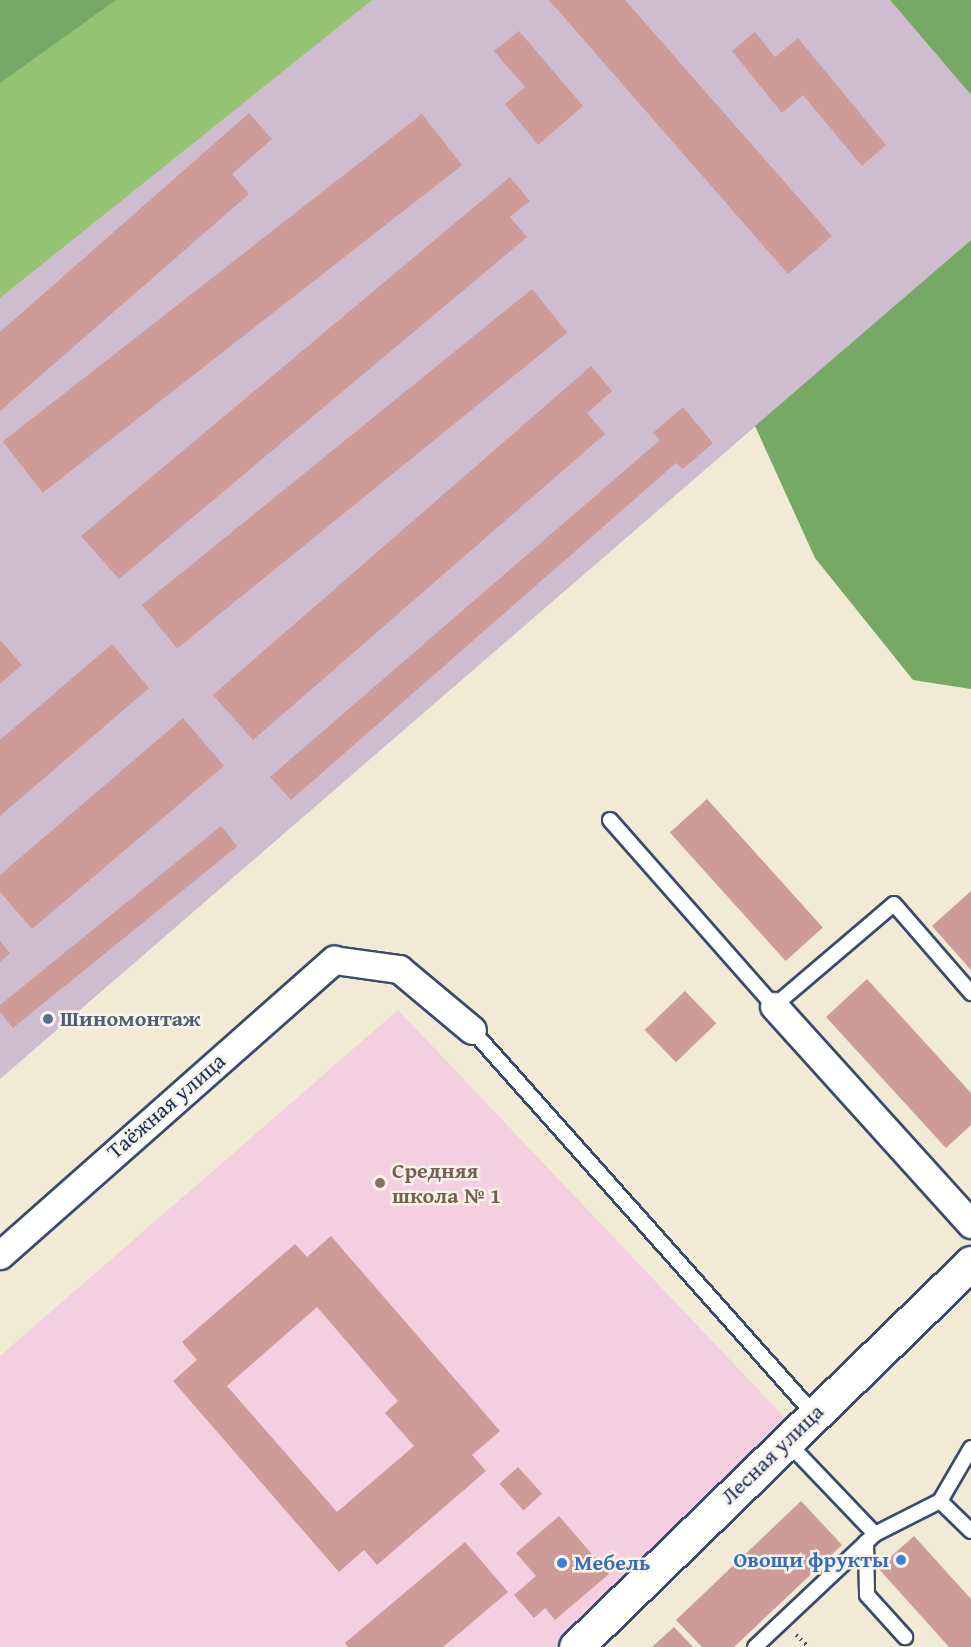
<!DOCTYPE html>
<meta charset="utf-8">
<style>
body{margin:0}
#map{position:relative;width:971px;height:1647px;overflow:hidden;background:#f1ead5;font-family:"Gentium Book Plus",serif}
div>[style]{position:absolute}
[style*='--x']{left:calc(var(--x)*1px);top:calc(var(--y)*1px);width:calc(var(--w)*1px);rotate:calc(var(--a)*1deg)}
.built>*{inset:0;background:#f3cfe0}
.industrial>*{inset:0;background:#cfbdcf}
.green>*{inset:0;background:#93c373}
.forest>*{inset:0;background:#76a965}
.building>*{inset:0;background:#cd9b98;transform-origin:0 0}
.path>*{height:4px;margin-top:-2px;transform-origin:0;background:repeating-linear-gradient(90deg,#3b4b70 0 1.5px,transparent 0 6px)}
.roads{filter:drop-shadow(2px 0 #3b4b70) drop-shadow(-2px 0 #3b4b70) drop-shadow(0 2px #3b4b70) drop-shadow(0 -2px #3b4b70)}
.service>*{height:14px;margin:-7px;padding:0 7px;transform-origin:7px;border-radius:7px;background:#fff}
.minor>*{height:27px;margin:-13.5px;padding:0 13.5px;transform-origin:13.5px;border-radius:13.5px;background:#fff}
.tertiary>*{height:33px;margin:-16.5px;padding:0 16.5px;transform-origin:16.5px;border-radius:16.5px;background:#fff}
.dots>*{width:16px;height:16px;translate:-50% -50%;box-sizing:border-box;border:3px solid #f7f3e8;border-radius:50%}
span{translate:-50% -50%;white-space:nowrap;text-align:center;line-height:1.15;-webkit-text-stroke:5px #f7f3e8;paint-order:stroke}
.service-label{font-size:22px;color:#4e5e75;font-weight:700}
.left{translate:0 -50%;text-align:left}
.street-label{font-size:22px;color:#1b2f5e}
.education-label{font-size:22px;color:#785e54;font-weight:700}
.shop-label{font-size:22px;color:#366cbe;font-weight:700}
.right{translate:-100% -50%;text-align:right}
</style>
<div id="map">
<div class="built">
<div style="clip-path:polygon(398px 1010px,786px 1419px,556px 1647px,0 1647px,0 1356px)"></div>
</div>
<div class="industrial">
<div style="clip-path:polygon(116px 0,890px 0,971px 95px,971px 240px,0 1079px,0 83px)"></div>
</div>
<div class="green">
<div style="clip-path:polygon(0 0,372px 0,0 298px)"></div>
</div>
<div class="forest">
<div style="clip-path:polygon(0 0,116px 0,0 83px)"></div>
<div style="clip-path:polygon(890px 0,971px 0,971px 95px)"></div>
<div style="clip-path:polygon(971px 240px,971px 689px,913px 680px,815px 558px,755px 426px)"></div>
</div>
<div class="building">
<div style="clip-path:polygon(549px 0,625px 0,832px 236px,788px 274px)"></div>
<div style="clip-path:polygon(519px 31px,583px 106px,538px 145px,505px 104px,525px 87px,494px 51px)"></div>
<div style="clip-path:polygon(755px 32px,775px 57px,798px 38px,886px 145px,862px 166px,803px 95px,782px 113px,732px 51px)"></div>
<div style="clip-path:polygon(249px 113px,272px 139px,232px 174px,249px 194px,0 411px,0 332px)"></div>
<div style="left:422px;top:114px;width:65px;height:532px;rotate:52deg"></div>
<div style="clip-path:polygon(510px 177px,530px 201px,510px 217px,527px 237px,119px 579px,81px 536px)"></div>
<div style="left:532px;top:289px;width:56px;height:502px;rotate:51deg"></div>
<div style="clip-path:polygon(591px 366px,612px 391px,587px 413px,605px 434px,253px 740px,213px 695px)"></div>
<div style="clip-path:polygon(683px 407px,713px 443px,683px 469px,676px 463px,291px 800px,270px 777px,660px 440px,653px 433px)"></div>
<div style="clip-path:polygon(1px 641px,22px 665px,0 684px,0 642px)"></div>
<div style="clip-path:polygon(112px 644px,149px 688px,0 816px,0 740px)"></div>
<div style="clip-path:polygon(183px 718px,224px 766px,32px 929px,0 892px,0 875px)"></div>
<div style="left:707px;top:799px;width:173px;height:50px;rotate:48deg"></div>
<div style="left:221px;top:826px;width:26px;height:289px;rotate:51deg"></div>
<div style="clip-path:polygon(971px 891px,971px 970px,932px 926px)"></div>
<div style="clip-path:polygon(0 941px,10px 953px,0 962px)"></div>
<div style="clip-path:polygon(867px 979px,971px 1093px,971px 1125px,946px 1148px,826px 1017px)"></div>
<div style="left:685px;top:991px;width:45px;height:56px;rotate:46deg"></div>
<div style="clip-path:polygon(evenodd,331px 1236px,500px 1431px,472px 1455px,486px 1471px,377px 1565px,364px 1550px,339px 1572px,173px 1381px,197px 1360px,182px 1342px,295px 1244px,307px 1257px,331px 1236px,317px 1307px,398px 1401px,385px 1413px,414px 1446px,337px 1512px,227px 1386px,317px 1307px)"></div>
<div style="left:518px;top:1467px;width:36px;height:25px;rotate:48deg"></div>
<div style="clip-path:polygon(801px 1501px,842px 1545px,734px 1647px,702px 1647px,676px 1620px)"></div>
<div style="clip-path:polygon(559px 1516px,609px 1574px,555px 1620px,545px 1608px,534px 1618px,514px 1595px,536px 1576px,516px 1553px)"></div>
<div style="clip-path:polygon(914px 1536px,971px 1599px,971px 1647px,949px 1647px,878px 1568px)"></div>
<div style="clip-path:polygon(465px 1542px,508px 1592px,443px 1647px,348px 1647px,345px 1643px)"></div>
<div style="clip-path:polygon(674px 1627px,693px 1647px,652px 1647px)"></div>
</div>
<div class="path">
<div style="--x:796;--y:1635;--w:18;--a:43"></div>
</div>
<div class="roads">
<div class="service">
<div style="--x:610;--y:820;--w:248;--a:48.6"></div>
<div style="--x:774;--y:1006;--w:157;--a:-40.4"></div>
<div style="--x:894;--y:904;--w:118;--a:49.1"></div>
<div style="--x:472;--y:1030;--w:513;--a:48.32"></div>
<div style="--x:971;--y:1448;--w:61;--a:120.3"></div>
<div style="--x:940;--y:1501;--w:43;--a:44.1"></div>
<div style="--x:875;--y:1534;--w:73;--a:-26.9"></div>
<div style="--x:866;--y:1542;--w:53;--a:88.9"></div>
<div style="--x:867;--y:1595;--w:57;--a:47.9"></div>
<div style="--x:755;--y:1647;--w:165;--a:-43.3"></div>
<div style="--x:875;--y:1534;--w:127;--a:-133.7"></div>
</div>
<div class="minor">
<div style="--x:774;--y:1006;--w:294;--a:47.9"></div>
<div style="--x:0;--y:1255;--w:446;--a:-41.5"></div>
<div style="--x:334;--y:960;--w:66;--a:7.9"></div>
<div style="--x:399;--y:969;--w:95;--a:39.9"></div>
</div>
<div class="tertiary">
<div style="--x:576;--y:1647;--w:551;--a:-44.19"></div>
</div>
</div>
<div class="dots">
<div style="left:48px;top:1019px;background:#5c6f8a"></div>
<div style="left:380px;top:1183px;background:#8d6e63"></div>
<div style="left:901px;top:1560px;background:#3f7fe0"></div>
<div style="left:562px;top:1563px;background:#3f7fe0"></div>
</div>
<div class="service-label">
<span class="left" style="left:60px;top:1019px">Шиномонтаж</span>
</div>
<div class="street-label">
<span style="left:166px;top:1106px;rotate:-41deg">Таёжная улица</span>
<span style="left:772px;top:1454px;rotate:-44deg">Лесная улица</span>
</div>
<div class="education-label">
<span class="left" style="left:392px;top:1183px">Средняя<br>школа № 1</span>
</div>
<div class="shop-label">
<span class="right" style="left:889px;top:1560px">Овощи фрукты</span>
<span class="left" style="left:574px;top:1563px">Мебель</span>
</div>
</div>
